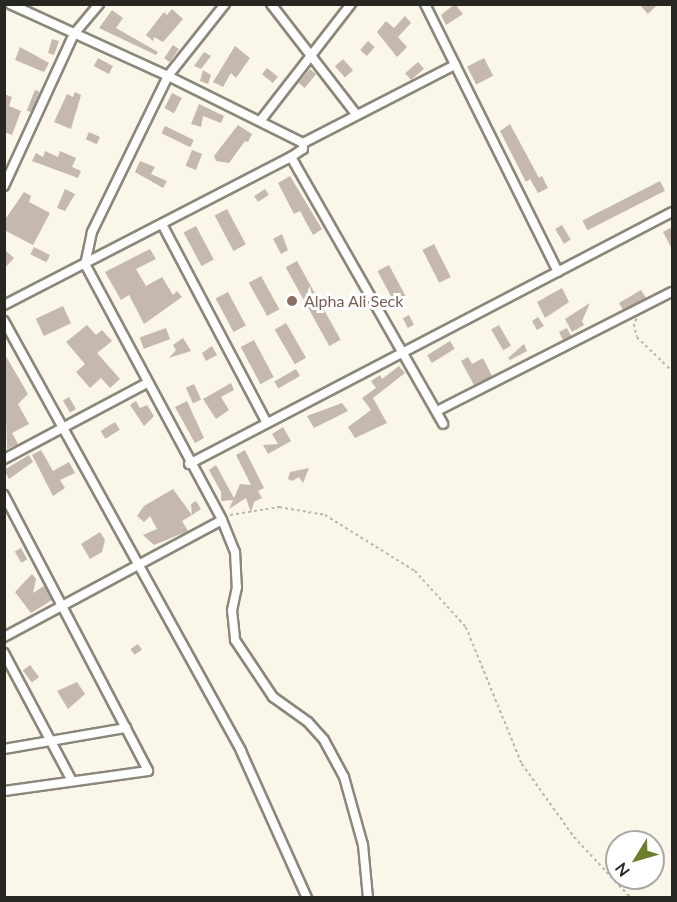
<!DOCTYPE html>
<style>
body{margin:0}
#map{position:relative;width:677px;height:902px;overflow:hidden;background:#faf6e9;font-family:Lato,sans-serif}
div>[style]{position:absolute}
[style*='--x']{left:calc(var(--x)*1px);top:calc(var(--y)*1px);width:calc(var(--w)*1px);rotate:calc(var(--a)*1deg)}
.building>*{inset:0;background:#c4b8af;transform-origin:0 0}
.path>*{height:1.5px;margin-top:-0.75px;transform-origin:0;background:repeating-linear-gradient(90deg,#b9b6ab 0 3px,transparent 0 6px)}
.roads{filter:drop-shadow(2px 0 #8b877b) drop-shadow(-2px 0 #8b877b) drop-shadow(0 2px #8b877b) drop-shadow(0 -2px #8b877b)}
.minor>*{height:8px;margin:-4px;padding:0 4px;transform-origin:4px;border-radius:4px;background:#fff}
.dots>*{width:16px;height:16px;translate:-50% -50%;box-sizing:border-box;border:3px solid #fff;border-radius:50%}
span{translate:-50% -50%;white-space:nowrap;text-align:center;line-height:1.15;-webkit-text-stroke:6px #fff;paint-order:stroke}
.education-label{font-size:16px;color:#785e54}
.left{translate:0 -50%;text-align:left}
.frame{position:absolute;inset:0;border:6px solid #282621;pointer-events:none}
.north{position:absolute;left:605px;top:830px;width:60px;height:60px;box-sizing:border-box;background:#fff;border:2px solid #a9a8a6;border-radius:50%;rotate:233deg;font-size:16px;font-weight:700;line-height:24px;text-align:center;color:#282621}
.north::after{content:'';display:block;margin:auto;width:21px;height:27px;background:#6c7d2c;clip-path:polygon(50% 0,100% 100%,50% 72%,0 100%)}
</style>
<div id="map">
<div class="building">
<div style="clip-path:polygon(455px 4px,463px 14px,446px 25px,441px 15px)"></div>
<div style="clip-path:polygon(639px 4px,658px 4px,648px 14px)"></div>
<div style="clip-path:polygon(172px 9px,183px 19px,163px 42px,154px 37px,153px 41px,146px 35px,164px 12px,167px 15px)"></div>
<div style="clip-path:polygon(112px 10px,123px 18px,116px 28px,158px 52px,156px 55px,99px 28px)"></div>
<div style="clip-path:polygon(405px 16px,411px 23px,398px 37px,407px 47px,397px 57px,377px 32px,386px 21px,394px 28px)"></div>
<div style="clip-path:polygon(52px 39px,59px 41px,54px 55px,48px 53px)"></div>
<div style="left:368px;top:41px;width:9px;height:12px;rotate:41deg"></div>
<div style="left:173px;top:45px;width:7px;height:16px;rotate:34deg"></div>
<div style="clip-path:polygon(235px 46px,250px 58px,236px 78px,231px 73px,223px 87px,213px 82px)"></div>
<div style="clip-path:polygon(20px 47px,49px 63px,44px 72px,15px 60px)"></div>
<div style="clip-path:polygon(204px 52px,211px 56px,201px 69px,194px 66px)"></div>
<div style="left:98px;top:58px;width:17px;height:9px;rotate:28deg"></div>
<div style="left:484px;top:58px;width:20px;height:19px;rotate:63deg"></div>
<div style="left:343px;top:59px;width:15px;height:11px;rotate:48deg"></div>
<div style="left:418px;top:62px;width:9px;height:17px;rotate:49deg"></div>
<div style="left:267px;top:68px;width:14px;height:8px;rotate:39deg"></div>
<div style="left:310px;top:69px;width:8px;height:18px;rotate:40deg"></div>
<div style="clip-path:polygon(203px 70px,211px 75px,208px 84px,200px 81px)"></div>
<div style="left:35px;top:90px;width:5px;height:22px;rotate:22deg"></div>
<div style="clip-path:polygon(75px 92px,81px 95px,71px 129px,54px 122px,67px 94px,73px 97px)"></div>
<div style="left:172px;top:93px;width:11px;height:17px;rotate:27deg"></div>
<div style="clip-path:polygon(4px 94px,12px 97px,9px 106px,21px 111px,12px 135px,4px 132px)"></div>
<div style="clip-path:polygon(199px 104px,224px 116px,221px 123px,203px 116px,201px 127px,191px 124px)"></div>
<div style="clip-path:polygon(510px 124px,539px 178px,542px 176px,548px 188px,538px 193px,530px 179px,526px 182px,500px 131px)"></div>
<div style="clip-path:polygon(238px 125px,252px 134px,248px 142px,245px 141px,229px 163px,216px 161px,214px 156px)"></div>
<div style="left:165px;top:126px;width:32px;height:8px;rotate:26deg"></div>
<div style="left:89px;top:132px;width:12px;height:8px;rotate:24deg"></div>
<div style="left:192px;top:150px;width:11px;height:17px;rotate:22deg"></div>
<div style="clip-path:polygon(45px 151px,58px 157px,60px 151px,76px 158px,72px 167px,81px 171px,78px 178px,32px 161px,36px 153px,43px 157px)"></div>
<div style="clip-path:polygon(140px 161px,155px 167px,151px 174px,167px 181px,163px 188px,135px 172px)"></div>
<div style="clip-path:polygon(290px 176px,322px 229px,313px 235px,300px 211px,294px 214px,278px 183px)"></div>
<div style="left:660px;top:181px;width:11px;height:87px;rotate:63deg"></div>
<div style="clip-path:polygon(65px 189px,75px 194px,65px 211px,57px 208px)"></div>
<div style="left:265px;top:189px;width:7px;height:13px;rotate:56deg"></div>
<div style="clip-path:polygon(24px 192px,31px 196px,29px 202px,50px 213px,33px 245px,4px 230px,4px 221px)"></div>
<div style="left:227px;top:209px;width:40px;height:14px;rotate:62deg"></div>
<div style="left:562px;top:225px;width:17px;height:8px;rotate:59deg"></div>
<div style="left:196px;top:226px;width:38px;height:14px;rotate:62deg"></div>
<div style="clip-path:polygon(672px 227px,672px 249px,663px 232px)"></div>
<div style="clip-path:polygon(282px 234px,288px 250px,281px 254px,273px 239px)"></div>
<div style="left:434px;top:244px;width:37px;height:13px;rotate:63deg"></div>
<div style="left:34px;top:247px;width:18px;height:8px;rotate:27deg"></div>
<div style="clip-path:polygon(4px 249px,14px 258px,4px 269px)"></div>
<div style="clip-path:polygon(150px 249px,156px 259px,136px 269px,146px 286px,162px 277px,173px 295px,177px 291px,182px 297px,144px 324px,129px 295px,121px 300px,105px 272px)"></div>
<div style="left:297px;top:261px;width:90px;height:13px;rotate:61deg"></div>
<div style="left:389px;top:265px;width:38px;height:13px;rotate:62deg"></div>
<div style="left:261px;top:276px;width:38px;height:14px;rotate:61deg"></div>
<div style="clip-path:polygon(562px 288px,569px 302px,545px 318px,537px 302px)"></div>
<div style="clip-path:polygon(641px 290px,646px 298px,623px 310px,619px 303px)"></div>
<div style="left:228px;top:292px;width:38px;height:14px;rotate:62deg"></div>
<div style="clip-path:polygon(590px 303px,582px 321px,584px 325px,572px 332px,565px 319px)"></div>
<div style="left:63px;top:306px;width:19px;height:30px;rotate:65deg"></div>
<div style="left:409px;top:315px;width:11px;height:7px;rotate:63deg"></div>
<div style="clip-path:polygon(538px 317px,544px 326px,537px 330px,532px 321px)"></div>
<div style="left:286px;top:323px;width:40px;height:13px;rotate:60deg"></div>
<div style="clip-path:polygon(87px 325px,96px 335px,102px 330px,112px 341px,97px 353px,120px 379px,110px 388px,101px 378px,90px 388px,76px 372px,85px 364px,66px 342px)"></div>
<div style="left:499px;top:325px;width:24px;height:9px;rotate:60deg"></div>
<div style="left:166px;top:328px;width:12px;height:28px;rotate:70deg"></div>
<div style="left:567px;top:328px;width:9px;height:9px;rotate:63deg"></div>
<div style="clip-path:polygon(183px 338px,191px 351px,169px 358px,176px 350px,173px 345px)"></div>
<div style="left:254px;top:340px;width:42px;height:15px;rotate:62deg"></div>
<div style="left:450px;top:341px;width:9px;height:27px;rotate:58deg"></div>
<div style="clip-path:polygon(524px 344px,527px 351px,510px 360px,508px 358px)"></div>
<div style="clip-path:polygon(212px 346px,217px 355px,206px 361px,202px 353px)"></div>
<div style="clip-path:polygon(4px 353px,28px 394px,18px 404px,29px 424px,12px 433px,18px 444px,7px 449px)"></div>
<div style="clip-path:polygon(468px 357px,472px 364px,483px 358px,492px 376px,474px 385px,461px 361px)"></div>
<div style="clip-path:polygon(399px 366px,405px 373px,373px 398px,387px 423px,355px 438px,348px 427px,371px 410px,362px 398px,376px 388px,371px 381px,380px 375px,382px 379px)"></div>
<div style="left:296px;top:369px;width:8px;height:25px;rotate:60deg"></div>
<div style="clip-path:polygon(231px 383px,234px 390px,221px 397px,229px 410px,216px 419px,203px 399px)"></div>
<div style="left:194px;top:384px;width:17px;height:9px;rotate:65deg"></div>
<div style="left:69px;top:397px;width:14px;height:7px;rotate:60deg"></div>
<div style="clip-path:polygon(136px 401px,140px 408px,147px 405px,154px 416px,144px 426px,130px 405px)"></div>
<div style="clip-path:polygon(187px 401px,204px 438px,195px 443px,175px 407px)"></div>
<div style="clip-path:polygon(342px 403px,348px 411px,314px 428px,307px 416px)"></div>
<div style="left:115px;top:422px;width:9px;height:17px;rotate:58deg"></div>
<div style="clip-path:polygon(283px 427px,291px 441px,268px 454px,263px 445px,278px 444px,272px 434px)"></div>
<div style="clip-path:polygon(41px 450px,53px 471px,69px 462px,75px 473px,60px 480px,65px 488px,53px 496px,32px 455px)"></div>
<div style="clip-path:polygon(245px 450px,264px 488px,258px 491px,262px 498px,254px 502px,251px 513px,246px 498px,229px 509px,233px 500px,221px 501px,221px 492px,209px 470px,216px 465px,234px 498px,240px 484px,251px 485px,236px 455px)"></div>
<div style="clip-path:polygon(29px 455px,33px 462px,9px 479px,4px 470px)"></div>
<div style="clip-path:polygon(309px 468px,303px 483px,299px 477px,292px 481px,288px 479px,290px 472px)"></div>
<div style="clip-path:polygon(173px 489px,192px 515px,182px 521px,188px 531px,154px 545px,143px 535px,157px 529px,150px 516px,144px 522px,137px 516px,144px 506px)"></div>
<div style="clip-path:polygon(196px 501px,201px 509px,192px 515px,191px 504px)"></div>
<div style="clip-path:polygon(100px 532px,105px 540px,102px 552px,90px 559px,81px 544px)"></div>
<div style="left:21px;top:548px;width:13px;height:7px;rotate:61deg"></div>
<div style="clip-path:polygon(32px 574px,36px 579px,33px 593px,44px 586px,52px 600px,31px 613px,15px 592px)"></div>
<div style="left:138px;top:644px;width:7px;height:9px;rotate:56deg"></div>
<div style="left:30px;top:665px;width:15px;height:9px;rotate:53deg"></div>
<div style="clip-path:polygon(77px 682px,85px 694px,68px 709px,57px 691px)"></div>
</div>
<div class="path">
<div style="--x:637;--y:319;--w:6;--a:121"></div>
<div style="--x:634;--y:324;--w:13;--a:77"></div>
<div style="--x:637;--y:337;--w:49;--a:44.2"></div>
<div style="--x:230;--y:515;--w:50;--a:-9.3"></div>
<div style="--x:279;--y:507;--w:47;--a:9.9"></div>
<div style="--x:325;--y:515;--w:106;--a:31.9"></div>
<div style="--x:415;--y:571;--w:76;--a:47.7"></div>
<div style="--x:466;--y:627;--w:148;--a:67.8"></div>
<div style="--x:522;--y:764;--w:90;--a:54.5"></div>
<div style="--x:574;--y:837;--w:83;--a:46.9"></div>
</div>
<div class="roads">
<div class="minor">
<div style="--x:10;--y:4;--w:174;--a:24.5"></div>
<div style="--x:168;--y:76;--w:151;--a:26.4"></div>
<div style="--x:225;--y:4;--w:92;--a:128.4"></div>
<div style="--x:168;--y:76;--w:174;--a:116"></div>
<div style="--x:92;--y:232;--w:33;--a:102"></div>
<div style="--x:85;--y:264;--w:290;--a:61.8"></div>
<div style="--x:222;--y:520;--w:35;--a:68"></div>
<div style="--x:235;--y:552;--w:35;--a:87"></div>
<div style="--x:237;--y:587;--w:24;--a:102"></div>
<div style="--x:232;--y:610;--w:30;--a:84"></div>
<div style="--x:235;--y:640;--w:69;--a:56.3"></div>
<div style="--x:273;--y:697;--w:43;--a:35.5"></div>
<div style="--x:308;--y:722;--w:24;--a:48"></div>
<div style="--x:324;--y:740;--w:42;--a:61.6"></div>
<div style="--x:344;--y:777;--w:71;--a:74.4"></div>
<div style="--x:363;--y:845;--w:53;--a:84.6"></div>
<div style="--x:271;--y:4;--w:139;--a:52.3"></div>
<div style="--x:425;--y:4;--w:299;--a:63.6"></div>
<div style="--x:261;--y:120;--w:147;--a:-52.2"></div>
<div style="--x:291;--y:157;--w:307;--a:60.3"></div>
<div style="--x:4;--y:186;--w:167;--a:-65.3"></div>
<div style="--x:74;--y:34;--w:39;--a:-50"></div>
<div style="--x:162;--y:224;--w:225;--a:62.2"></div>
<div style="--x:4;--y:305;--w:323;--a:-27.3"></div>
<div style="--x:291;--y:157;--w:14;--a:-34"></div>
<div style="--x:303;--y:149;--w:6;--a:-90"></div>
<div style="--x:303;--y:143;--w:171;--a:-27.2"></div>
<div style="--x:4;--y:321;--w:491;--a:61.1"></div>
<div style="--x:241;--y:751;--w:161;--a:65.8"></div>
<div style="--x:437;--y:411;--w:263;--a:-26.9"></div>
<div style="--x:4;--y:459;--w:162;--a:-28"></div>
<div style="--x:189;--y:464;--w:545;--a:-27.55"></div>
<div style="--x:4;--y:495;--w:311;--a:62.4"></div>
<div style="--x:148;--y:771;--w:145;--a:172.1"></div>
<div style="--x:4;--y:637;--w:247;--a:-28.2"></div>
<div style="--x:4;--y:653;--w:145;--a:62"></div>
<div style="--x:4;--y:749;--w:124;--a:-9.8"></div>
</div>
</div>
<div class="dots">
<div style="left:292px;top:301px;background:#8d6e63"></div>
</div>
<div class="education-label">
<span class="left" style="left:304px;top:301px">Alpha Ali Seck</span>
</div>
<div class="frame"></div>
<div class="north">N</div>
</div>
